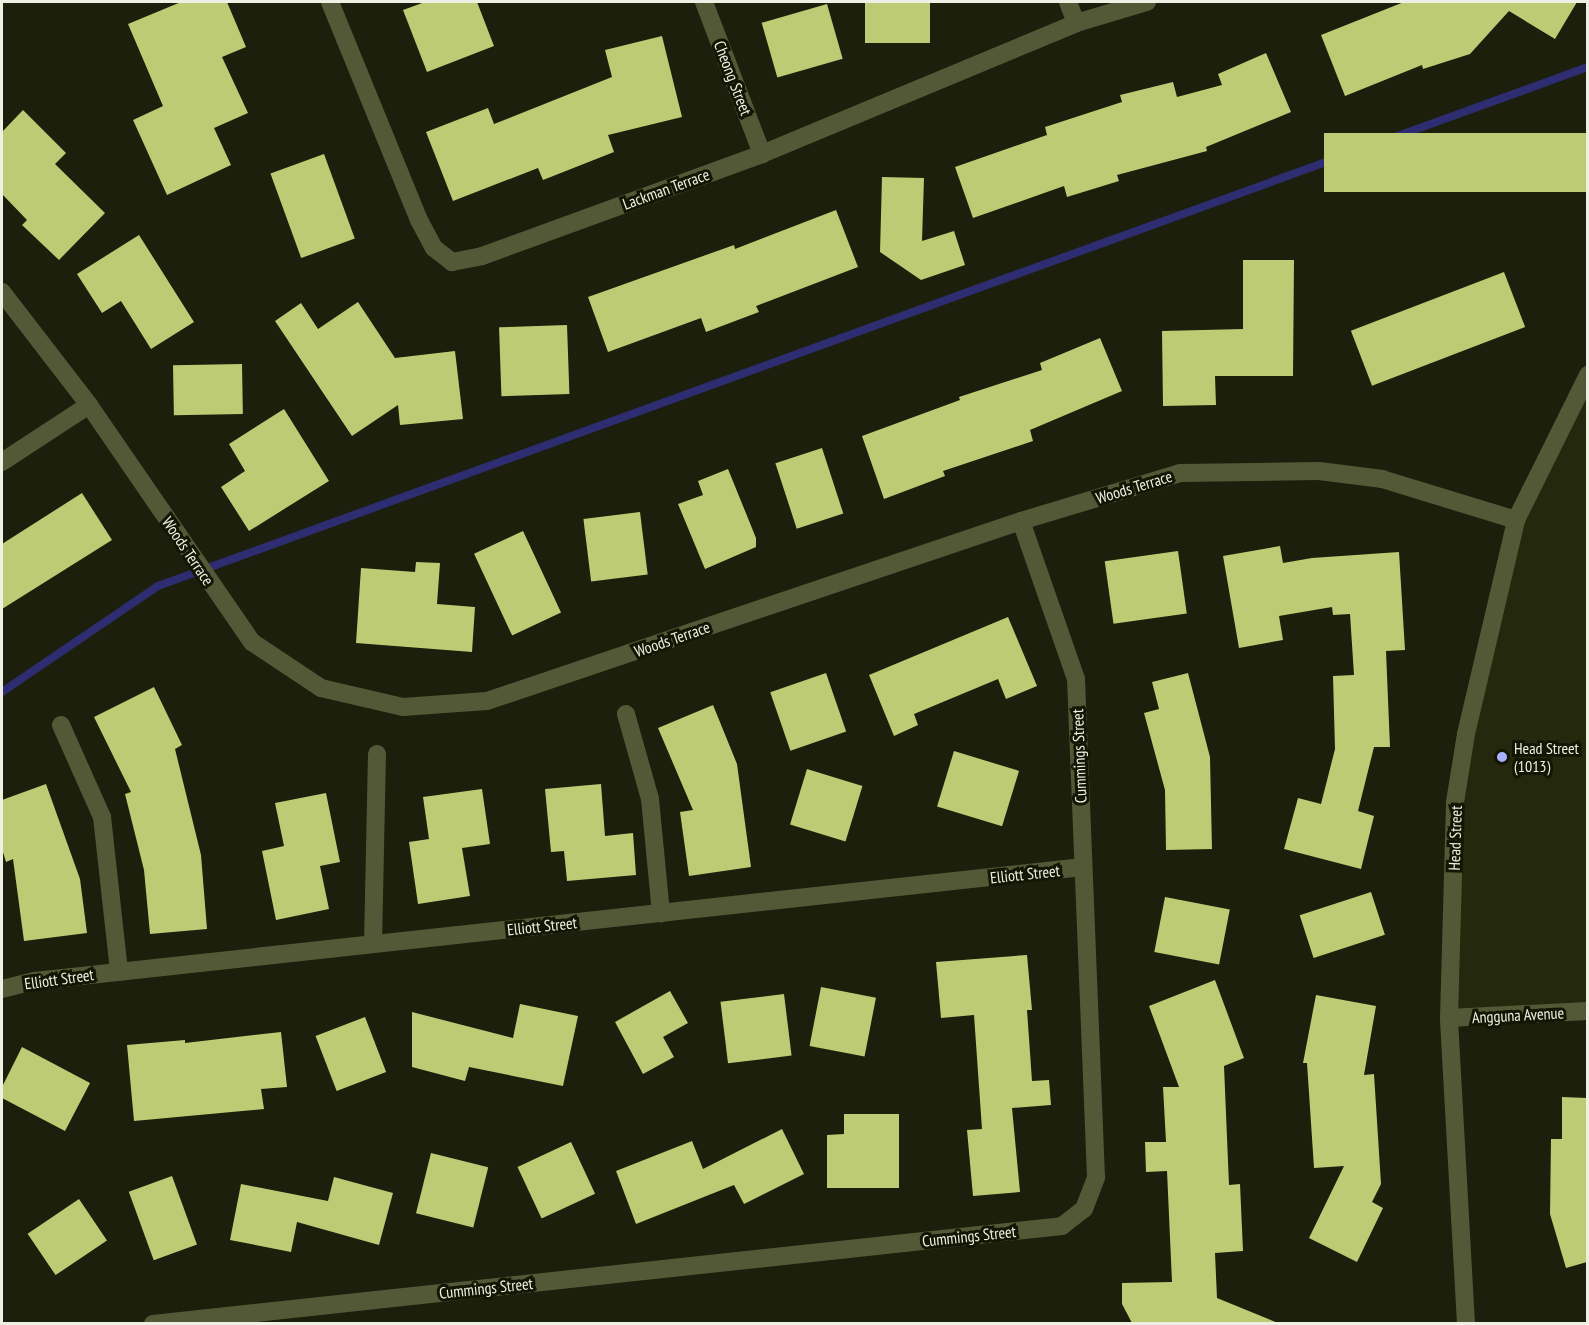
<!DOCTYPE html>
<style>
body{margin:0}
#map{position:relative;width:1589px;height:1325px;overflow:hidden;background:#1b1f0b;font-family:"PT Sans Narrow",sans-serif}
div>[style]{position:absolute}
[style*='--x']{left:calc(var(--x)*1px);top:calc(var(--y)*1px);width:calc(var(--w)*1px);rotate:calc(var(--a)*1deg)}
.built>*{inset:0;background:#24280c}
.stream>*{height:8px;margin:-4px;padding:0 4px;transform-origin:4px;border-radius:4px;background:#2f2d71}
.building>*{inset:0;background:#bdcc74;transform-origin:0 0}
.street>*{height:18px;margin:-9px;padding:0 9px;transform-origin:9px;border-radius:9px;background:#535937}
.dots>*{width:16px;height:16px;translate:-50% -50%;box-sizing:border-box;border:3px solid #121603;border-radius:50%}
span{translate:-50% -50%;white-space:nowrap;text-align:center;line-height:1.15;-webkit-text-stroke:6px #121603;paint-order:stroke}
.street-label{font-size:16px;color:#edf0e3}
.poi-label{font-size:16px;color:#edf0e3}
.left{translate:0 -50%;text-align:left}
.frame{position:absolute;inset:0;border:3px solid #edf0e3;pointer-events:none}
</style>
<div id="map">
<div class="built">
<div style="clip-path:polygon(1587px 375px,1587px 1011px,1449px 1018px,1455px 802px,1516px 520px)"></div>
</div>
<div class="stream">
<div style="--x:2;--y:692;--w:189;--a:-34.2"></div>
<div style="--x:158;--y:586;--w:1521;--a:-19.95"></div>
</div>
<div class="building">
<div style="clip-path:polygon(181px 2px,227px 2px,246px 47px,222px 57px,248px 113px,214px 128px,231px 165px,167px 195px,133px 120px,163px 106px,128px 24px)"></div>
<div style="clip-path:polygon(425px 2px,477px 2px,494px 46px,427px 72px,403px 10px)"></div>
<div style="left:865px;top:2px;width:65px;height:41px"></div>
<div style="clip-path:polygon(1404px 2px,1577px 2px,1555px 39px,1509px 11px,1470px 54px,1423px 69px,1422px 65px,1345px 96px,1321px 35px)"></div>
<div style="left:827px;top:4px;width:57px;height:68px;rotate:74deg"></div>
<div style="clip-path:polygon(662px 36px,682px 117px,608px 135px,614px 152px,543px 180px,538px 168px,453px 201px,426px 132px,488px 108px,494px 124px,612px 77px,605px 50px)"></div>
<div style="clip-path:polygon(1266px 53px,1291px 112px,1206px 147px,1207px 151px,1117px 175px,1119px 181px,1067px 197px,1064px 186px,973px 218px,955px 167px,1047px 135px,1045px 127px,1122px 102px,1120px 95px,1173px 82px,1177px 97px,1222px 85px,1218px 74px)"></div>
<div style="clip-path:polygon(23px 110px,66px 153px,55px 164px,105px 213px,59px 260px,22px 225px,27px 220px,2px 194px,2px 132px)"></div>
<div style="left:1587px;top:133px;width:59px;height:263px;rotate:90deg"></div>
<div style="left:324px;top:154px;width:90px;height:57px;rotate:70deg"></div>
<div style="clip-path:polygon(882px 177px,924px 178px,922px 241px,954px 231px,965px 265px,921px 280px,880px 252px)"></div>
<div style="clip-path:polygon(836px 210px,858px 267px,756px 306px,759px 312px,706px 332px,701px 318px,608px 352px,588px 297px,734px 245px,735px 249px)"></div>
<div style="clip-path:polygon(139px 235px,194px 322px,151px 349px,121px 301px,102px 313px,77px 274px)"></div>
<div style="clip-path:polygon(1243px 260px,1294px 260px,1293px 376px,1215px 376px,1216px 405px,1163px 406px,1162px 331px,1243px 329px)"></div>
<div style="left:1504px;top:272px;width:59px;height:164px;rotate:69deg"></div>
<div style="clip-path:polygon(358px 302px,395px 358px,455px 351px,463px 419px,400px 425px,398px 405px,352px 436px,275px 321px,301px 303px,318px 329px)"></div>
<div style="left:567px;top:325px;width:69px;height:68px;rotate:88deg"></div>
<div style="clip-path:polygon(1100px 338px,1122px 391px,1030px 430px,1033px 441px,943px 471px,945px 476px,884px 499px,862px 436px,960px 400px,959px 397px,1042px 370px,1040px 363px)"></div>
<div style="left:242px;top:364px;width:50px;height:69px;rotate:89deg"></div>
<div style="clip-path:polygon(284px 409px,329px 481px,249px 531px,221px 487px,245px 471px,229px 444px)"></div>
<div style="left:822px;top:448px;width:69px;height:49px;rotate:72deg"></div>
<div style="clip-path:polygon(728px 469px,756px 538px,756px 547px,705px 569px,678px 504px,703px 495px,698px 481px)"></div>
<div style="clip-path:polygon(82px 493px,112px 540px,2px 609px,2px 544px)"></div>
<div style="left:640px;top:512px;width:63px;height:57px;rotate:83deg"></div>
<div style="left:523px;top:531px;width:90px;height:54px;rotate:65deg"></div>
<div style="clip-path:polygon(1280px 546px,1283px 563px,1312px 558px,1399px 552px,1405px 650px,1386px 651px,1390px 747px,1374px 747px,1358px 811px,1374px 816px,1361px 869px,1284px 849px,1298px 798px,1321px 804px,1335px 749px,1333px 676px,1354px 675px,1350px 614px,1333px 615px,1332px 607px,1279px 616px,1283px 640px,1239px 648px,1223px 556px)"></div>
<div style="left:1178px;top:551px;width:63px;height:74px;rotate:82deg"></div>
<div style="clip-path:polygon(416px 562px,440px 563px,437px 604px,475px 607px,472px 652px,356px 643px,361px 568px,415px 572px)"></div>
<div style="clip-path:polygon(1008px 617px,1037px 686px,1006px 699px,998px 679px,914px 714px,918px 725px,894px 736px,869px 675px)"></div>
<div style="left:826px;top:673px;width:62px;height:59px;rotate:71deg"></div>
<div style="clip-path:polygon(1188px 673px,1210px 757px,1212px 849px,1166px 850px,1165px 790px,1144px 713px,1159px 709px,1152px 682px)"></div>
<div style="clip-path:polygon(154px 687px,182px 745px,175px 749px,201px 855px,207px 929px,150px 934px,144px 870px,125px 794px,131px 792px,94px 717px)"></div>
<div style="clip-path:polygon(713px 705px,737px 764px,751px 867px,689px 876px,680px 812px,693px 810px,658px 728px)"></div>
<div style="left:954px;top:751px;width:68px;height:58px;rotate:17deg"></div>
<div style="left:807px;top:769px;width:58px;height:58px;rotate:17deg"></div>
<div style="clip-path:polygon(46px 784px,80px 879px,87px 933px,24px 941px,13px 859px,6px 862px,2px 849px,2px 800px)"></div>
<div style="clip-path:polygon(601px 784px,605px 836px,633px 833px,636px 875px,567px 881px,564px 851px,551px 852px,545px 789px)"></div>
<div style="clip-path:polygon(482px 789px,490px 844px,462px 848px,470px 896px,418px 904px,409px 842px,429px 839px,423px 797px)"></div>
<div style="clip-path:polygon(326px 793px,340px 862px,320px 866px,329px 909px,276px 920px,262px 851px,284px 846px,275px 803px)"></div>
<div style="left:1371px;top:892px;width:45px;height:75px;rotate:72deg"></div>
<div style="left:1165px;top:897px;width:66px;height:56px;rotate:11deg"></div>
<div style="clip-path:polygon(1027px 955px,1032px 1010px,1027px 1010px,1032px 1081px,1049px 1080px,1051px 1105px,1012px 1108px,1020px 1192px,973px 1196px,967px 1130px,982px 1129px,974px 1015px,941px 1018px,936px 962px)"></div>
<div style="clip-path:polygon(1215px 980px,1244px 1058px,1224px 1066px,1229px 1185px,1240px 1184px,1243px 1251px,1215px 1253px,1217px 1298px,1278px 1323px,1132px 1323px,1122px 1304px,1122px 1283px,1172px 1282px,1167px 1171px,1146px 1172px,1145px 1142px,1166px 1142px,1163px 1087px,1179px 1087px,1149px 1006px)"></div>
<div style="left:821px;top:987px;width:56px;height:60px;rotate:11deg"></div>
<div style="clip-path:polygon(670px 991px,688px 1023px,663px 1037px,674px 1057px,643px 1074px,615px 1022px)"></div>
<div style="left:784px;top:994px;width:62px;height:64px;rotate:83deg"></div>
<div style="clip-path:polygon(1316px 995px,1376px 1006px,1364px 1075px,1374px 1074px,1381px 1184px,1372px 1202px,1383px 1208px,1357px 1262px,1309px 1238px,1344px 1166px,1314px 1168px,1307px 1063px,1303px 1063px)"></div>
<div style="clip-path:polygon(520px 1004px,578px 1016px,563px 1086px,469px 1067px,465px 1081px,412px 1067px,412px 1012px,513px 1038px)"></div>
<div style="left:365px;top:1017px;width:59px;height:53px;rotate:69deg"></div>
<div style="clip-path:polygon(281px 1032px,287px 1087px,261px 1089px,264px 1109px,134px 1121px,127px 1045px,185px 1040px,185px 1043px)"></div>
<div style="clip-path:polygon(22px 1047px,90px 1083px,65px 1131px,2px 1098px,2px 1087px)"></div>
<div style="clip-path:polygon(1562px 1097px,1587px 1098px,1587px 1262px,1566px 1268px,1550px 1214px,1551px 1139px,1562px 1139px)"></div>
<div style="clip-path:polygon(844px 1114px,899px 1114px,899px 1188px,827px 1188px,827px 1135px,844px 1134px)"></div>
<div style="clip-path:polygon(782px 1129px,804px 1174px,744px 1204px,734px 1185px,636px 1224px,616px 1171px,692px 1141px,703px 1169px)"></div>
<div style="left:571px;top:1142px;width:57px;height:59px;rotate:65deg"></div>
<div style="left:431px;top:1153px;width:59px;height:62px;rotate:14deg"></div>
<div style="left:172px;top:1176px;width:73px;height:46px;rotate:70deg"></div>
<div style="clip-path:polygon(334px 1177px,393px 1193px,379px 1245px,297px 1222px,291px 1252px,230px 1240px,241px 1184px,328px 1201px)"></div>
<div style="left:79px;top:1199px;width:50px;height:62px;rotate:56deg"></div>
</div>
<div class="street">
<div style="--x:330;--y:2;--w:235;--a:67.8"></div>
<div style="--x:419;--y:220;--w:32;--a:62"></div>
<div style="--x:434;--y:248;--w:23;--a:38"></div>
<div style="--x:452;--y:262;--w:31;--a:-11"></div>
<div style="--x:482;--y:256;--w:298;--a:-20"></div>
<div style="--x:762;--y:154;--w:340;--a:-22.6"></div>
<div style="--x:1076;--y:23;--w:74;--a:-16.5"></div>
<div style="--x:704;--y:2;--w:163;--a:69.1"></div>
<div style="--x:1068;--y:2;--w:22;--a:69"></div>
<div style="--x:2;--y:292;--w:143;--a:52.4"></div>
<div style="--x:89;--y:405;--w:288;--a:55.5"></div>
<div style="--x:252;--y:642;--w:83;--a:33.7"></div>
<div style="--x:321;--y:688;--w:84;--a:13"></div>
<div style="--x:403;--y:707;--w:84;--a:-4.1"></div>
<div style="--x:487;--y:701;--w:564;--a:-18.63"></div>
<div style="--x:1021;--y:521;--w:166;--a:-16.8"></div>
<div style="--x:1180;--y:473;--w:139;--a:-0.8"></div>
<div style="--x:1319;--y:471;--w:64;--a:7.2"></div>
<div style="--x:1382;--y:479;--w:140;--a:17"></div>
<div style="--x:2;--y:462;--w:104;--a:-33.2"></div>
<div style="--x:626;--y:714;--w:88;--a:74.2"></div>
<div style="--x:650;--y:799;--w:115;--a:84.5"></div>
<div style="--x:61;--y:725;--w:101;--a:66"></div>
<div style="--x:102;--y:817;--w:156;--a:83.7"></div>
<div style="--x:373;--y:944;--w:190;--a:-88.8"></div>
<div style="--x:2;--y:989;--w:34;--a:-14"></div>
<div style="--x:35;--y:981;--w:1054;--a:-6.21"></div>
<div style="--x:1449;--y:1018;--w:139;--a:-2.9"></div>
<div style="--x:153;--y:1324;--w:914;--a:-6.15"></div>
<div style="--x:1062;--y:1226;--w:28;--a:-38"></div>
<div style="--x:1084;--y:1209;--w:34;--a:-69"></div>
<div style="--x:1096;--y:1177;--w:498;--a:-92.3"></div>
<div style="--x:1076;--y:679;--w:167;--a:-109.2"></div>
<div style="--x:1466;--y:1324;--w:306;--a:-93.2"></div>
<div style="--x:1449;--y:1018;--w:216;--a:-88.4"></div>
<div style="--x:1455;--y:802;--w:69;--a:-80.8"></div>
<div style="--x:1466;--y:734;--w:220;--a:-76.8"></div>
<div style="--x:1516;--y:520;--w:162;--a:-63.6"></div>
</div>
<div class="dots">
<div style="left:1502px;top:757px;background:#a9b0fc"></div>
</div>
<div class="street-label">
<span style="left:733px;top:78px;rotate:69deg">Cheong Street</span>
<span style="left:666px;top:189px;rotate:-20deg">Lackman Terrace</span>
<span style="left:1134px;top:487px;rotate:-17deg">Woods Terrace</span>
<span style="left:188px;top:551px;rotate:56deg">Woods Terrace</span>
<span style="left:672px;top:639px;rotate:-19deg">Woods Terrace</span>
<span style="left:1079px;top:756px;rotate:-92deg">Cummings Street</span>
<span style="left:1455px;top:838px;rotate:-88deg">Head Street</span>
<span style="left:1025px;top:874px;rotate:-6deg">Elliott Street</span>
<span style="left:542px;top:926px;rotate:-6deg">Elliott Street</span>
<span style="left:59px;top:979px;rotate:-8deg">Elliott Street</span>
<span style="left:1518px;top:1015px;rotate:-3deg">Angguna Avenue</span>
<span style="left:969px;top:1236px;rotate:-6deg">Cummings Street</span>
<span style="left:486px;top:1288px;rotate:-6deg">Cummings Street</span>
</div>
<div class="poi-label">
<span class="left" style="left:1514px;top:757px">Head Street<br>(1013)</span>
</div>
<div class="frame"></div>
</div>
